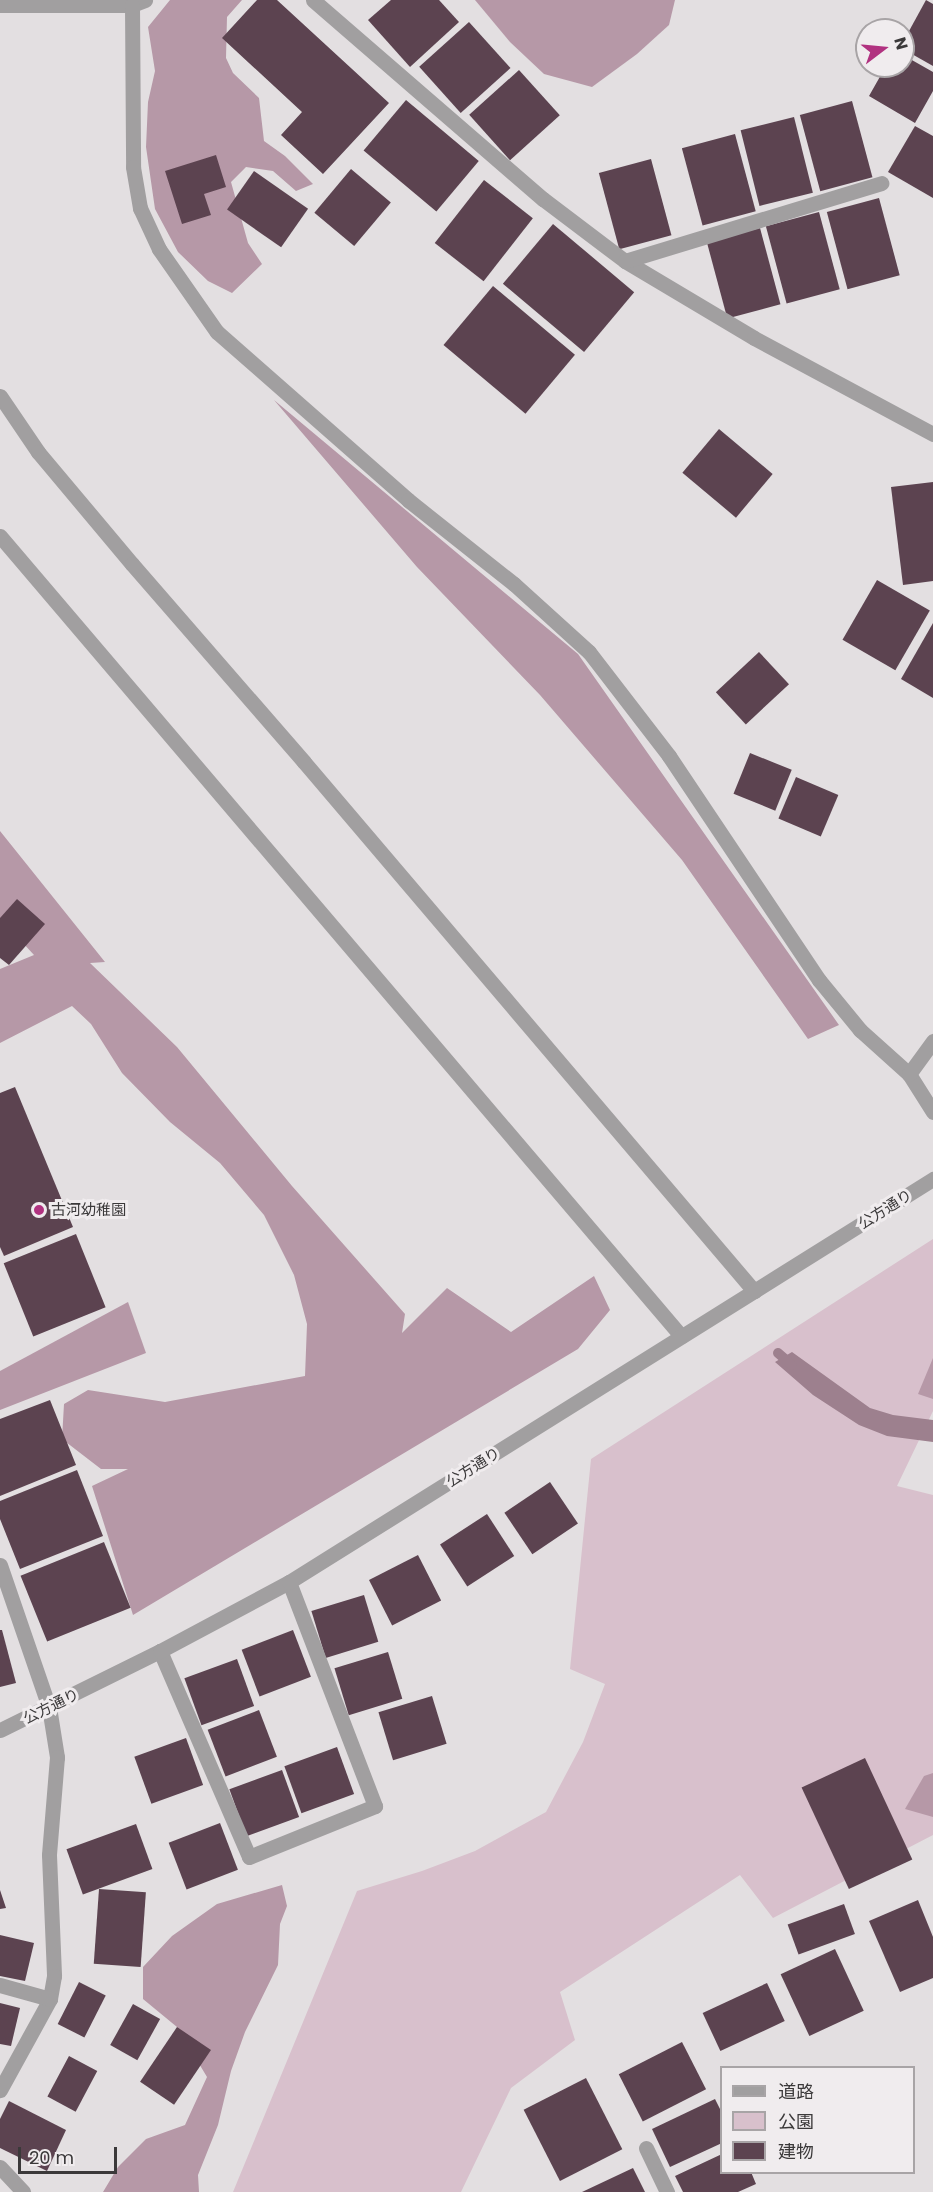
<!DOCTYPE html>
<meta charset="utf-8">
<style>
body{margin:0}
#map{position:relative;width:933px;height:2192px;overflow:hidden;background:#e3dfe1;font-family:Poppins,"Noto Sans JP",sans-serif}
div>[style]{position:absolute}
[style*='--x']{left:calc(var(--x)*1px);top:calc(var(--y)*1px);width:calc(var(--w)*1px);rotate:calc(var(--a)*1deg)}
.green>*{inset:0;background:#d8c0cc}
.forest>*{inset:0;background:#b698a7}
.water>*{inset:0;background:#9d808e}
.stream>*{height:10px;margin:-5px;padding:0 5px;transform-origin:5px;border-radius:5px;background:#9d808e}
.building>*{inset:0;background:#5c4350;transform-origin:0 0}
.minor>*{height:15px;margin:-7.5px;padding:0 7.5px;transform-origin:7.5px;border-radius:7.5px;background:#a19fa0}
.dots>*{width:16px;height:16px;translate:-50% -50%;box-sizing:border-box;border:3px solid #f0ecee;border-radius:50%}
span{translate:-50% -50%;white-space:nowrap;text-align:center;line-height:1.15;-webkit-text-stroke:6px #f0ecee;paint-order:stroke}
.street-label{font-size:15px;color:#3b393a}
.poi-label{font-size:15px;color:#3b393a}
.left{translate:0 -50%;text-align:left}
.legend{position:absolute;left:720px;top:2066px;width:195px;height:108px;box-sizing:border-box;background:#f0ecee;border:2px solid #a8a4a6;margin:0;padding:8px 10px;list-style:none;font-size:18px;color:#3b393a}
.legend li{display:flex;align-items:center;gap:12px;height:30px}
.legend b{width:30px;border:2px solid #a8a4a6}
.north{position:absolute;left:855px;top:18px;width:60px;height:60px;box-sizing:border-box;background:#f0ecee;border:2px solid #a8a4a6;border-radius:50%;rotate:74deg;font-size:16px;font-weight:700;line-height:24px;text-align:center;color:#3b393a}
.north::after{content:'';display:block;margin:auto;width:21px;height:27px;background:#b13280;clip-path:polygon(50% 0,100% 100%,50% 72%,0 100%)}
.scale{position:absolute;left:18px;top:2147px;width:99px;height:27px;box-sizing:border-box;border:3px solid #3b393a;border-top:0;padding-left:8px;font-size:18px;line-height:21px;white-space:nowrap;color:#3b393a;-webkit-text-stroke:4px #f0ecee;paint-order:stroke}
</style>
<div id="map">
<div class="green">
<div style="clip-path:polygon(933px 1239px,933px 1411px,897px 1486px,933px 1495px,933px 1835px,773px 1918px,740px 1875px,560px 1992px,575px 2040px,511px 2088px,461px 2192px,233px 2192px,357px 1891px,422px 1871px,475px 1851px,546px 1812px,583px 1742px,605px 1684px,570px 1669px,591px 1459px)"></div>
</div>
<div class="forest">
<div style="clip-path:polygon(170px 0,242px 0,227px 17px,226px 58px,233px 73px,259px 98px,264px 141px,285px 156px,313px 184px,296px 191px,273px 171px,246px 167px,231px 182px,248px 243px,262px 264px,232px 293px,208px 281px,178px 252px,155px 209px,146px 147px,148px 102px,155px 71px,148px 27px)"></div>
<div style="clip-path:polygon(475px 0,675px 0,669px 25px,637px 54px,592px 87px,544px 74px,510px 42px)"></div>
<div style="clip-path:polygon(274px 400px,578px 654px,839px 1025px,808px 1039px,682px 860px,540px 695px,417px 567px)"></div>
<div style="clip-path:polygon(0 831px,105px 962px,90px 963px,177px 1047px,292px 1186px,405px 1314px,402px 1333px,447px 1288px,511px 1332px,594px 1276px,610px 1310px,578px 1349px,133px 1615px,92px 1486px,128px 1469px,101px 1469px,62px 1439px,64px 1404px,88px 1390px,165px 1402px,305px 1376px,307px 1324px,294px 1275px,264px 1215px,220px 1163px,170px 1122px,122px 1073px,91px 1024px,72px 1006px,0 1043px,0 969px,34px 955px,0 918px)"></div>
<div style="clip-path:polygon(128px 1302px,146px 1353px,0 1410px,0 1371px)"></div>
<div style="clip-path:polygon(933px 1358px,933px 1399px,918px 1394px)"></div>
<div style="clip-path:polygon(933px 1773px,933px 1817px,905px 1809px,924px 1776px)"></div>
<div style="clip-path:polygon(282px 1885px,287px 1906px,280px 1924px,278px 1965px,245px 2032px,231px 2071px,218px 2125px,198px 2175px,199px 2192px,103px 2192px,118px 2167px,146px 2139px,185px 2125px,207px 2077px,177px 2027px,143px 1999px,143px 1967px,172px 1936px,217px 1904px)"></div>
</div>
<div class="water">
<div style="clip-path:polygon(792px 1352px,870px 1408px,893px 1415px,933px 1420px,933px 1442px,887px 1436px,859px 1425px,813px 1395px,775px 1362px)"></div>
</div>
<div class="stream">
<div style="--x:778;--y:1353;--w:18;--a:41"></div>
</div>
<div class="building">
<div style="clip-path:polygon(257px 0,277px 0,389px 103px,323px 174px,281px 135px,302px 112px,222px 38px)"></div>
<div style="clip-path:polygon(391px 0,439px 0,459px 22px,410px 67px,368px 20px)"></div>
<div style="clip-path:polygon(926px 0,933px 4px,933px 66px,903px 49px,903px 42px)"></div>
<div style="left:469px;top:22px;width:62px;height:67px;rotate:48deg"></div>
<div style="clip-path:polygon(903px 55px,933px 72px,933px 91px,915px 123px,869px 96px,886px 66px,903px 66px)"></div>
<div style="left:519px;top:70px;width:61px;height:67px;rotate:48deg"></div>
<div style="left:406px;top:100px;width:95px;height:66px;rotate:40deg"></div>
<div style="left:852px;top:101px;width:79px;height:54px;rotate:75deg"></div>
<div style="left:794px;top:117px;width:78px;height:55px;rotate:76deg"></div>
<div style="clip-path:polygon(915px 126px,933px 136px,933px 198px,888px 172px)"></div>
<div style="left:735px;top:134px;width:80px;height:55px;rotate:75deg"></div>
<div style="clip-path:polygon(216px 155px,226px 187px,204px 194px,211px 215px,182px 224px,165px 171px)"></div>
<div style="left:651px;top:159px;width:79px;height:54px;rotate:75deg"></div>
<div style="left:351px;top:169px;width:52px;height:57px;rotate:40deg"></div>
<div style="left:254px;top:171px;width:66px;height:47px;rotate:35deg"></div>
<div style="left:484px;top:180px;width:62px;height:80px;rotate:38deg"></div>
<div style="left:879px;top:198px;width:80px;height:54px;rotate:75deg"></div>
<div style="left:819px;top:212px;width:80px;height:55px;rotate:75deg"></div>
<div style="left:553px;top:224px;width:106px;height:78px;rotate:40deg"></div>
<div style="left:760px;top:228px;width:79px;height:55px;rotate:75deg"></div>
<div style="left:493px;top:286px;width:107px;height:77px;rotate:40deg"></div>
<div style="left:719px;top:429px;width:70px;height:57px;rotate:40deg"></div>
<div style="clip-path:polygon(933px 482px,933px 581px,903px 585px,891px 487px)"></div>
<div style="left:877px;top:580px;width:61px;height:69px;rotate:30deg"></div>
<div style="clip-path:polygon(933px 623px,933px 698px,901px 679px)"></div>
<div style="left:759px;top:652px;width:44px;height:59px;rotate:47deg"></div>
<div style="left:750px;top:753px;width:45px;height:44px;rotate:22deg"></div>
<div style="left:796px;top:777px;width:46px;height:45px;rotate:23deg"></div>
<div style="clip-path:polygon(17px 899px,45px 924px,9px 965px,0 958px,0 918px)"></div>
<div style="clip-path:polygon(15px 1087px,73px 1227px,4px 1256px,0 1247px,0 1093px)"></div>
<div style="left:76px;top:1234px;width:79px;height:78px;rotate:68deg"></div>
<div style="clip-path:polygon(50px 1400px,76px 1465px,0 1496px,0 1419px)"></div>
<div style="clip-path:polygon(77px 1470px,103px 1536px,20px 1569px,0 1519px,0 1501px)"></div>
<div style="left:550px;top:1482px;width:50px;height:55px;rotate:56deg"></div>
<div style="left:487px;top:1514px;width:50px;height:56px;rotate:57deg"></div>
<div style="left:104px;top:1542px;width:71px;height:90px;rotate:68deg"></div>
<div style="left:418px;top:1555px;width:51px;height:55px;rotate:63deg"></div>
<div style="left:364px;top:1595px;width:49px;height:55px;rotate:73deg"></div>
<div style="clip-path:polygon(0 1630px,2px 1630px,16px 1683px,0 1687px)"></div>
<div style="left:293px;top:1630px;width:50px;height:55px;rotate:69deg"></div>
<div style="left:388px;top:1652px;width:49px;height:56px;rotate:73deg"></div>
<div style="left:237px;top:1659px;width:50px;height:56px;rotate:70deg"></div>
<div style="left:432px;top:1696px;width:50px;height:56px;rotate:73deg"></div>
<div style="left:259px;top:1710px;width:50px;height:55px;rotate:69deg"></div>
<div style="left:186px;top:1738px;width:50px;height:55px;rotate:70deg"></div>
<div style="left:337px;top:1747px;width:50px;height:56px;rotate:70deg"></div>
<div style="left:865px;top:1758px;width:112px;height:70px;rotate:65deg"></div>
<div style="left:282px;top:1770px;width:50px;height:56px;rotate:70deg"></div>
<div style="left:220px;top:1823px;width:50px;height:55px;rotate:69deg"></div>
<div style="left:136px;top:1824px;width:48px;height:74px;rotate:70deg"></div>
<div style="left:99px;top:1889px;width:47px;height:75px;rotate:4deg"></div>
<div style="clip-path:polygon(0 1890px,6px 1908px,0 1909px)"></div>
<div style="clip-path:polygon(918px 1900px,933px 1937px,933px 1978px,900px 1992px,869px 1921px)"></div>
<div style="left:844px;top:1904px;width:32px;height:60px;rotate:70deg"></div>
<div style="clip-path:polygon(0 1935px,34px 1943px,25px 1981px,0 1976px)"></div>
<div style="left:835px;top:1949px;width:68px;height:60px;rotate:65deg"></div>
<div style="left:79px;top:1982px;width:30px;height:47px;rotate:27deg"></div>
<div style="left:767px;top:1983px;width:42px;height:71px;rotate:65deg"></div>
<div style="clip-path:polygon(0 2003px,20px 2008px,11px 2046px,0 2044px)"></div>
<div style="left:133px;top:2004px;width:31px;height:47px;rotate:29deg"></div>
<div style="left:177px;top:2027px;width:41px;height:66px;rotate:34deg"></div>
<div style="left:682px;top:2042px;width:53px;height:71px;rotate:63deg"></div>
<div style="left:69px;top:2056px;width:32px;height:46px;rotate:28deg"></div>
<div style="left:586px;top:2078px;width:80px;height:70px;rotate:63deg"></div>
<div style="clip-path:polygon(715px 2099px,722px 2113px,722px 2143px,670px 2167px,652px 2129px)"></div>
<div style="clip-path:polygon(9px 2101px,66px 2130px,47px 2171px,0 2148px,0 2119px)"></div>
<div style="clip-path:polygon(722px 2154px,722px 2172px,751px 2172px,756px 2184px,738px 2192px,683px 2192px,675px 2176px)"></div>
<div style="clip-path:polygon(633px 2168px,645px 2192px,582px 2192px)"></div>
</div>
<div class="minor">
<div style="--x:313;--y:0;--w:304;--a:40.9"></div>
<div style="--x:543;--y:199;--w:103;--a:37.1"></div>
<div style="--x:625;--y:261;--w:150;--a:30.8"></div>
<div style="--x:754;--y:338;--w:203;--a:28.2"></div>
<div style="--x:0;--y:5;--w:132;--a:0"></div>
<div style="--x:132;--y:5;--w:14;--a:-21"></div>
<div style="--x:132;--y:5;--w:162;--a:89.6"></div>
<div style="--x:133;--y:167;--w:42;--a:80.3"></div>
<div style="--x:140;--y:208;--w:45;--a:65.1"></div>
<div style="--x:159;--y:249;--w:101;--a:55.1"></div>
<div style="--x:217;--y:332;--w:254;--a:41.3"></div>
<div style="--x:408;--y:500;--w:135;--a:38.4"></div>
<div style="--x:514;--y:584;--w:101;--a:42.2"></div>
<div style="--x:589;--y:652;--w:131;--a:52.4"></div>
<div style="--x:669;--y:756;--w:270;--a:56.2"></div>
<div style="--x:819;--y:980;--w:65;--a:50.6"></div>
<div style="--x:860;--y:1030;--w:66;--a:41.9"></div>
<div style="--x:909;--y:1074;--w:45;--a:57.7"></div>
<div style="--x:625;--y:261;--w:268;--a:-16.9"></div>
<div style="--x:0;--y:396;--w:68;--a:55.8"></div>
<div style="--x:38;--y:452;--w:146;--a:50"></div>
<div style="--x:132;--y:564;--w:262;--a:49"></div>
<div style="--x:304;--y:762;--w:695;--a:49.61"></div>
<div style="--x:0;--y:536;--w:1051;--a:49.59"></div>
<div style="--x:909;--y:1074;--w:41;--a:-54"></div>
<div style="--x:0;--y:1565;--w:150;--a:71"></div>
<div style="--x:49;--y:1707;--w:51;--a:80.9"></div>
<div style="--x:57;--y:1757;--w:98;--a:94.7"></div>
<div style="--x:49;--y:1855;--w:121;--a:87.6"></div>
<div style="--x:54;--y:1976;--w:23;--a:100"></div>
<div style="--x:50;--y:1999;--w:104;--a:118.8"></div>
<div style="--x:160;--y:1651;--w:224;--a:66.6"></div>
<div style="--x:249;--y:1857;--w:136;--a:-22"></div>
<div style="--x:375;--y:1806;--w:240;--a:-111"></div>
<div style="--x:0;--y:1730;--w:178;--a:-26.3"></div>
<div style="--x:160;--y:1651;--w:146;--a:-28.1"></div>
<div style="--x:289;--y:1582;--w:760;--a:-32.04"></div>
<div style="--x:0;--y:1985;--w:52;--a:15.6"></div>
<div style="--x:646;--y:2148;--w:49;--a:64.5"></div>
<div style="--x:0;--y:2167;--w:34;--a:47"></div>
</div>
<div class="dots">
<div style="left:39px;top:1210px;background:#b13280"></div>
</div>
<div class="street-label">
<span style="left:885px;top:1209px;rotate:-32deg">公方通り</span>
<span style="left:473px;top:1467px;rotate:-32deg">公方通り</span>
<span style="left:51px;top:1706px;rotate:-26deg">公方通り</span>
</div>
<div class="poi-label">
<span class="left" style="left:51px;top:1210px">古河幼稚園</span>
</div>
<ul class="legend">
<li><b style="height:8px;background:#a19fa0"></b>道路</li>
<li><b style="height:16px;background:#d8c0cc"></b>公園</li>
<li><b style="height:16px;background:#5c4350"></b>建物</li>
</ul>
<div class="north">N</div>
<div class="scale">20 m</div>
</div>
